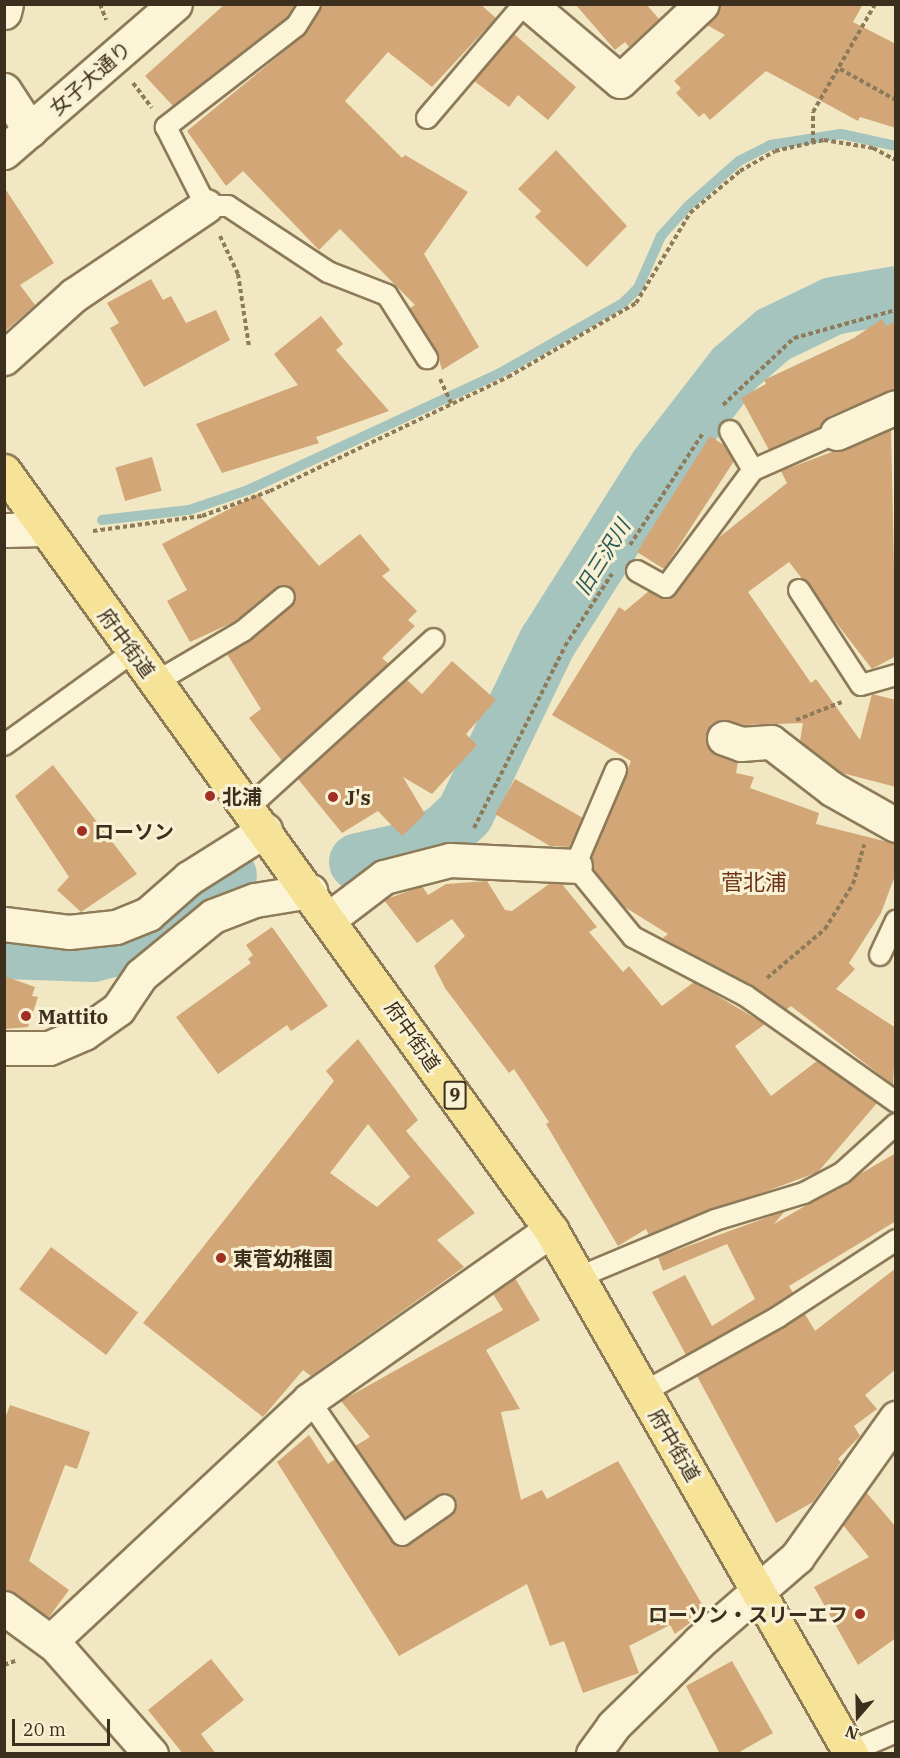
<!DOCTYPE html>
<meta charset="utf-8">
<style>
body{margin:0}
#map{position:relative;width:900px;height:1758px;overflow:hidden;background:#f1e8c3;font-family:"IBM Plex Serif","Noto Sans JP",serif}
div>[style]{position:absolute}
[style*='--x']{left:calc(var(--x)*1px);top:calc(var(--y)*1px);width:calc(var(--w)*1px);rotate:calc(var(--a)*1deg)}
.stream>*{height:10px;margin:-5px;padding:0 5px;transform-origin:5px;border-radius:5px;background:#a5c4be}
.river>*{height:58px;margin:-29px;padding:0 29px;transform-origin:29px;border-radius:29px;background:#a5c4be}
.building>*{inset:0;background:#d2a676;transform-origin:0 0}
.path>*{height:4px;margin-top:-2px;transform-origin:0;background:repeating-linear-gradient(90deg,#8d7a58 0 4.5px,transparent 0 7.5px)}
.roads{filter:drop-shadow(2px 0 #8d7a58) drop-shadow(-2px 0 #8d7a58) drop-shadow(0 2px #8d7a58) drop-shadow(0 -2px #8d7a58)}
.lane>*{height:20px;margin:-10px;padding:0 10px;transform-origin:10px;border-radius:10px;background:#fbf4d7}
.street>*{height:33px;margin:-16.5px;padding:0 16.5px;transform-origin:16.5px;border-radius:16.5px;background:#fbf4d7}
.secondary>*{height:33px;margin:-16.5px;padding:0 16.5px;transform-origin:16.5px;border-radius:16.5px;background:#fbf4d7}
.primary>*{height:33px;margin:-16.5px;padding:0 16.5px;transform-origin:16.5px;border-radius:16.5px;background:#f7e398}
.dots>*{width:16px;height:16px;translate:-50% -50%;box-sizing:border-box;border:3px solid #f8f1d3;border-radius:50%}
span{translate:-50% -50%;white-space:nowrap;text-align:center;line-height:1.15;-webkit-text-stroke:6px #f8f1d3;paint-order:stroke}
.shield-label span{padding:2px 4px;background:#f8f1d3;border:2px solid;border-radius:4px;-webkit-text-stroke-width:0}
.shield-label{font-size:18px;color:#3c2f1d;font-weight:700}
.street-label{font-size:20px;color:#3c2f1d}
.poi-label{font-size:20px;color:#3c2f1d;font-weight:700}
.left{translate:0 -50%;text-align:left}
.right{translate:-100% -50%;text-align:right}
.water-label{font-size:21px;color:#2b5b5d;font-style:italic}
.quarter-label{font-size:22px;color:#6c3319}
.frame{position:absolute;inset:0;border:6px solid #3c2f1d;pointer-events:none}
.north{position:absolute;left:828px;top:1686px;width:60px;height:60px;-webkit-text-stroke:4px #f8f1d3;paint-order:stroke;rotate:200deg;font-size:16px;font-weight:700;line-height:24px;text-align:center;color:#3c2f1d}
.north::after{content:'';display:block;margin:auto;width:21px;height:27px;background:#3c2f1d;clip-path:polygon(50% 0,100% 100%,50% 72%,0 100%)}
.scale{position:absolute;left:12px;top:1719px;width:98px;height:27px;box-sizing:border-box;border:3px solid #3c2f1d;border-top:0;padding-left:8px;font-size:18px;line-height:21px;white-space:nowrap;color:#3c2f1d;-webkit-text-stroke:4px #f8f1d3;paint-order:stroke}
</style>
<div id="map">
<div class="stream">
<div style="--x:102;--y:520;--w:88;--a:-6.6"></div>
<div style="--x:189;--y:510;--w:62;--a:-18.7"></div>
<div style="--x:248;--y:490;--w:278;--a:-24.9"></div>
<div style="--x:500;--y:373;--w:142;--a:-29.6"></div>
<div style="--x:623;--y:303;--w:21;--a:-45"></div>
<div style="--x:638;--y:288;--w:57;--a:-66.1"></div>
<div style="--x:661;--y:236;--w:40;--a:-48"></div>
<div style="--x:688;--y:206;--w:68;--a:-41.4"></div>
<div style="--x:739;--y:161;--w:35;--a:-27"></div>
<div style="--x:770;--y:145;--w:72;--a:-8.8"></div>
<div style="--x:841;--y:134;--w:56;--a:12.3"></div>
</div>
<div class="river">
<div style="--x:358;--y:862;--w:51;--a:-12.4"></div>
<div style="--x:408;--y:851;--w:41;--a:-25.9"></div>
<div style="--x:445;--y:833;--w:28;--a:-44"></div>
<div style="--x:465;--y:814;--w:190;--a:-64.4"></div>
<div style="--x:547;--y:643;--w:209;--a:-57.7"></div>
<div style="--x:659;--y:466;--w:123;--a:-52.3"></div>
<div style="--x:734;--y:369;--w:52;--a:-41.1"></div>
<div style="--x:773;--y:335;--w:67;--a:-25.8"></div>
<div style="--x:833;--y:306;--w:64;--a:-9.9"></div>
<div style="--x:4;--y:950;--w:89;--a:1.9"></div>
<div style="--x:93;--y:953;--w:56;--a:-14.5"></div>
<div style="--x:147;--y:939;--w:103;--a:-38.3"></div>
</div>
<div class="building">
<div style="clip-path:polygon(225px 4px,295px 4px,287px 18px,173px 106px,145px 76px)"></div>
<div style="clip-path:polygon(322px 4px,480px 4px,496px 18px,432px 87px,388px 52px,345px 101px,402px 158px,405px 155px,468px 192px,424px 254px,479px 347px,442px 370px,437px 352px,410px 308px,415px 305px,340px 229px,319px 250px,243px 171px,226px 186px,187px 131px,304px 35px)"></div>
<div style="clip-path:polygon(575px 4px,646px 4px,659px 19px,629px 47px,625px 42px,615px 50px)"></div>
<div style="clip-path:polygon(720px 4px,863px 4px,853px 22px,896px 44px,896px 128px,860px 117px,858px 121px,766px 71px,710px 120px,704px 113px,699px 117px,676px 93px,681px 88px,674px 81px,725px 35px,707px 25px)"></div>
<div style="clip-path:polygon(514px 34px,576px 87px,548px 120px,518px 95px,509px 107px,474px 81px)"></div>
<div style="clip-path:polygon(556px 150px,627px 226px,587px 267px,535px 217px,541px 211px,518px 189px)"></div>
<div style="clip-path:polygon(4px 187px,54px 263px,20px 285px,35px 305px,4px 332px)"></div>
<div style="clip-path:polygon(151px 279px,163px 300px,171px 296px,186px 323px,216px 310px,230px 340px,144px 387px,110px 328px,119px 323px,107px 303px)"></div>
<div style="clip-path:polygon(321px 316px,343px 344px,336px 350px,389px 411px,316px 437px,319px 443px,222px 473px,196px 424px,298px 385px,274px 354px)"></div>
<div style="clip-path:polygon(882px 319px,886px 326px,896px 321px,896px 389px,829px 416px,820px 428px,769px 450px,741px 398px,766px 384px,764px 380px,854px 338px)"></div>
<div style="clip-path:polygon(891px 430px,896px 656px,872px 669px,789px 562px,748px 592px,811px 683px,816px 679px,860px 740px,872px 694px,896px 700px,896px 787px,842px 773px,800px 741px,803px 723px,744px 725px,721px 720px,711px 724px,706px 741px,717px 755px,738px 762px,736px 773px,754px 777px,750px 788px,819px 813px,816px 824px,896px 844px,896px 873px,881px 913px,849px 963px,855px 969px,836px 989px,896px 1028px,893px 1085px,791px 1006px,786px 1010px,663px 938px,668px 934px,623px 906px,593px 869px,592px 858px,631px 761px,552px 715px,619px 607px,625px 611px,649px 591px,665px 599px,675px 595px,717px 539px,787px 483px,781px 471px)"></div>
<div style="clip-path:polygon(710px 436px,724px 445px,734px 461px,664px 569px,637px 552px)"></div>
<div style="left:152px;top:457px;width:35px;height:38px;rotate:74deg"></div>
<div style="clip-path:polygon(258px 494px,319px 566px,360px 534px,390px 570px,382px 576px,417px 611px,408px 620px,415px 626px,382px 658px,389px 664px,282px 761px,249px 718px,261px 709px,227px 654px,292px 606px,294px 590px,277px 587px,236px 621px,190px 642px,167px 601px,187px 590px,162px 544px)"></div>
<div style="clip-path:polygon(452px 661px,496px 700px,466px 734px,477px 745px,432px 794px,403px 777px,425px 814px,402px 836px,378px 811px,342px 833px,298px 779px,407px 680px,422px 694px)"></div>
<div style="clip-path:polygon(53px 765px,137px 874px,81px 912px,57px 890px,69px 877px,15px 796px)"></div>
<div style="clip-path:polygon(515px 779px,583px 818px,570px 847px,550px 846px,495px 814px)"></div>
<div style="clip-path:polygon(487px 881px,505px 910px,512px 911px,549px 884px,562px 884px,597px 927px,589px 932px,623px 972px,629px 966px,662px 1006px,694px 982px,765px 1024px,735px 1046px,771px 1096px,817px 1061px,877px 1103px,818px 1172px,649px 1235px,646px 1229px,618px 1246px,546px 1124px,549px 1122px,514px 1069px,509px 1073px,445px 988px,434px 966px,465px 936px,452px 919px,417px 943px,384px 900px,422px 886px,428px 895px,446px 884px)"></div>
<div style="clip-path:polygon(272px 927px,328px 1006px,291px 1031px,287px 1025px,218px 1074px,176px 1017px,251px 963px,248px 959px,253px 955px,246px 945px)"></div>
<div style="clip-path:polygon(4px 976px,35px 987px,32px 996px,38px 997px,28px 1027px,4px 1029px)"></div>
<div style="clip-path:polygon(evenodd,358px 1039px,418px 1120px,406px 1131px,475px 1213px,437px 1240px,464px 1267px,311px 1376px,303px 1370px,263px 1417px,143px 1323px,334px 1081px,326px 1071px,358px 1039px,368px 1124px,410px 1177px,377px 1207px,330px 1173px,368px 1124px)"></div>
<div style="clip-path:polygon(896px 1153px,896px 1221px,789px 1286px,793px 1293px,772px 1307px,686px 1355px,652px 1292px,685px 1275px,712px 1326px,755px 1299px,727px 1244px,663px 1271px,658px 1257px,785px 1211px,774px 1224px)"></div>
<div style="left:51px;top:1247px;width:109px;height:53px;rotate:37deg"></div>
<div style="clip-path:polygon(896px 1268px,896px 1369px,865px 1395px,877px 1409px,854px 1426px,860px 1436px,838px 1459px,841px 1462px,813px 1502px,776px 1523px,697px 1376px,805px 1314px,815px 1331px)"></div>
<div style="clip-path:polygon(515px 1278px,540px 1320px,486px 1350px,520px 1409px,501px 1412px,521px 1500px,542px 1490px,547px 1499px,618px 1461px,706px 1611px,675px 1634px,670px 1625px,629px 1646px,639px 1673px,583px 1693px,564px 1641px,550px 1646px,527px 1584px,399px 1656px,277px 1462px,309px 1435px,328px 1464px,335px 1459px,397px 1546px,409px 1545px,452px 1515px,457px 1503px,445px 1493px,405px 1518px,355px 1446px,370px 1437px,341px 1401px,503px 1310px,493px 1294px)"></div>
<div style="clip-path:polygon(10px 1405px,90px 1432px,77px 1469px,65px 1465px,29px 1561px,69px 1590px,49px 1617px,4px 1590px,4px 1421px)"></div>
<div style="clip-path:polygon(866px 1492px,896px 1527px,896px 1638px,858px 1665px,814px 1587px,869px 1557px,843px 1525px)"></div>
<div style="clip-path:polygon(211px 1659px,244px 1700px,201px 1734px,216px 1754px,183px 1754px,148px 1710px)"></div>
<div style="clip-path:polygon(732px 1661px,773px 1733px,736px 1754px,720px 1754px,686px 1686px)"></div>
</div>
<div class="path">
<div style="--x:100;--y:4;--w:17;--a:69"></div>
<div style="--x:840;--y:69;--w:64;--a:29"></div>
<div style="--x:133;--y:83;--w:31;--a:53"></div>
<div style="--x:813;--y:143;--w:31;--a:-90"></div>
<div style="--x:813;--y:112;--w:125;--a:-60.1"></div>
<div style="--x:220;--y:236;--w:42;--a:64.7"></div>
<div style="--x:238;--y:274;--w:74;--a:81.4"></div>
<div style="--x:440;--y:379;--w:29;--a:65"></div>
<div style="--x:723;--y:405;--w:98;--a:-43.3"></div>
<div style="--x:794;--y:338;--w:106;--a:-15.4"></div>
<div style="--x:93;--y:531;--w:110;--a:-7.8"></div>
<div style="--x:202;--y:516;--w:72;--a:-20.2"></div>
<div style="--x:270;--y:491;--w:264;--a:-25.6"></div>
<div style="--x:508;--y:377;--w:148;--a:-30"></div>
<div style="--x:636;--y:303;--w:105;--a:-59"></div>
<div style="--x:690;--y:213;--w:65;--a:-40"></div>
<div style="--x:740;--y:171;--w:40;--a:-29.7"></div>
<div style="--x:775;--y:151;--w:50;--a:-12.7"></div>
<div style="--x:824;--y:140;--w:50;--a:9.3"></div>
<div style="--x:873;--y:148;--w:26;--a:28"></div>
<div style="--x:630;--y:545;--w:134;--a:-56.9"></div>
<div style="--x:796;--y:720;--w:49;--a:-21.4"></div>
<div style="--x:474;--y:828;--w:203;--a:-63.4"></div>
<div style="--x:565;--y:646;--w:86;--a:-56.9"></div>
<div style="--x:767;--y:978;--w:76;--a:-40.2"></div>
<div style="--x:825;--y:929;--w:53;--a:-58.1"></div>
<div style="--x:853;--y:884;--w:41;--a:-74.2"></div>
<div style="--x:4;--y:1665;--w:15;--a:-20"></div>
</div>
<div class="roads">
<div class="lane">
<div style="--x:310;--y:4;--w:26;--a:122"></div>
<div style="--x:296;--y:26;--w:165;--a:142.2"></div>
<div style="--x:166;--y:127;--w:89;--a:63.1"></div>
<div style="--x:206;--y:206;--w:22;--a:0"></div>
<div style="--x:228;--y:206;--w:120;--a:33.4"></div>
<div style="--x:328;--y:272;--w:63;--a:21.3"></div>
<div style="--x:387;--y:295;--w:75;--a:57.6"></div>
<div style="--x:427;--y:118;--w:150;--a:-49.6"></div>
<div style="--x:730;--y:431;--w:45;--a:59.5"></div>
<div style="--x:637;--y:571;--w:33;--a:29"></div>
<div style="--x:666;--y:587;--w:146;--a:-53.4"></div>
<div style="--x:753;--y:470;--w:92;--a:-23.8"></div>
<div style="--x:799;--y:590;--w:113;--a:56.9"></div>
<div style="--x:861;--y:685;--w:36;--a:-16"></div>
<div style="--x:156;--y:682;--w:101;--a:-30.4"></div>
<div style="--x:243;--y:631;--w:53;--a:-39.7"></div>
<div style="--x:4;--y:745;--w:159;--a:-35.8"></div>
<div style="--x:616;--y:770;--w:104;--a:113.1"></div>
<div style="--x:575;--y:866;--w:92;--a:50.8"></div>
<div style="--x:633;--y:937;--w:127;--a:27.6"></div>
<div style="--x:746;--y:996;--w:184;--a:35.2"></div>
<div style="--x:248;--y:808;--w:251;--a:-42.3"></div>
<div style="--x:880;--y:955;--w:38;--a:-65"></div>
<div style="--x:579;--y:1277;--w:147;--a:-22.7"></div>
<div style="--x:715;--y:1220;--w:93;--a:-16.9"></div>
<div style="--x:804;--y:1193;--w:43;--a:-27.8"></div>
<div style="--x:842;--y:1173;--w:73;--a:-42.2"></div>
<div style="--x:644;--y:1392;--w:154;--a:-29.2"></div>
<div style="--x:778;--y:1317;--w:141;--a:-33.1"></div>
<div style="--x:309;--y:1400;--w:164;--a:55.4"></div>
<div style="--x:402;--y:1535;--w:52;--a:-34.9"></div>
<div style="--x:850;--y:1752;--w:50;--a:-23.5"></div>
</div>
<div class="street">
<div style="--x:529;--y:4;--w:119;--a:40.2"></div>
<div style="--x:620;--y:81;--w:112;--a:-43.2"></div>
<div style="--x:4;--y:12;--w:8;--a:-76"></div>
<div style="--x:4;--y:90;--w:48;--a:57"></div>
<div style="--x:4;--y:358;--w:94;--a:-42"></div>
<div style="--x:74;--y:295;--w:159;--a:-34"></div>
<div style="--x:837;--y:433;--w:64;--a:-23.8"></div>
<div style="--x:4;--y:530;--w:40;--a:-1.4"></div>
<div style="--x:724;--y:738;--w:18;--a:19"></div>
<div style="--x:741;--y:744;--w:30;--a:-4"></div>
<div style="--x:771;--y:742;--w:77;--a:37.6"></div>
<div style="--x:832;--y:789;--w:73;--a:29.4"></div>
<div style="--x:330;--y:918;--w:68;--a:-37.2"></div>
<div style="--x:384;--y:877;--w:68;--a:-14.4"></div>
<div style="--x:450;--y:860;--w:125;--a:2.7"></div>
<div style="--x:4;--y:924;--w:65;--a:7"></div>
<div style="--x:69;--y:932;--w:47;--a:-6.1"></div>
<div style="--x:116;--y:927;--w:35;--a:-22"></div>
<div style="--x:148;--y:914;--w:55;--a:-41.3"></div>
<div style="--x:189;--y:878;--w:90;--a:-32.3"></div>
<div style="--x:4;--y:1048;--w:45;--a:0"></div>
<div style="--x:49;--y:1048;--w:38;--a:-23"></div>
<div style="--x:84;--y:1033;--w:42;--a:-35.2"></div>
<div style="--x:118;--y:1009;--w:41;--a:-55.9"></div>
<div style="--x:141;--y:975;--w:93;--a:-39.3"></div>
<div style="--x:213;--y:916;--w:45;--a:-20.9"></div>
<div style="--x:255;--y:900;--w:56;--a:-9.3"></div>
<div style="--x:4;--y:1608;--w:64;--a:36.2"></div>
<div style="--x:56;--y:1646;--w:144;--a:48.7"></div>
<div style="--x:51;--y:1641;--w:353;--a:-43"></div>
<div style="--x:309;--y:1400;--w:296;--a:-35.1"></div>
<div style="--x:593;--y:1754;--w:34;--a:-54"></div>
<div style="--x:613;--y:1726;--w:120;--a:-44.3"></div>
<div style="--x:699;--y:1642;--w:130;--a:-40.9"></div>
<div style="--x:797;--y:1557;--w:171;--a:-54.5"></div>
</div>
<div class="secondary">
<div style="--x:4;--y:152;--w:226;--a:-40.9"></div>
</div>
<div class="primary">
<div style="--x:4;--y:471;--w:936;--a:54.22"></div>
<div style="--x:551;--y:1230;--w:604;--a:60.21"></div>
</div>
</div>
<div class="dots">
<div style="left:210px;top:796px;background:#a12f23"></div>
<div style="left:333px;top:797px;background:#a12f23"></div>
<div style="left:82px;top:831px;background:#a12f23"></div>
<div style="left:26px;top:1016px;background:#a12f23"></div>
<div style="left:221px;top:1258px;background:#a12f23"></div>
<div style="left:860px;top:1614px;background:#a12f23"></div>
</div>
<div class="shield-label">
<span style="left:455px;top:1095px">9</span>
</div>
<div class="street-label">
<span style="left:90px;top:78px;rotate:-41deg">女子大通り</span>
<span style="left:127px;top:643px;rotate:54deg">府中街道</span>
<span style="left:413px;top:1036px;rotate:55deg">府中街道</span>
<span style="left:675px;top:1445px;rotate:60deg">府中街道</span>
</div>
<div class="poi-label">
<span class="left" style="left:222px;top:796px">北浦</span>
<span class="left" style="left:345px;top:797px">J's</span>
<span class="left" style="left:94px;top:831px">ローソン</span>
<span class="left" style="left:38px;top:1016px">Mattito</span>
<span class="left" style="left:233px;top:1258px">東菅幼稚園</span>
<span class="right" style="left:848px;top:1614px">ローソン・スリーエフ</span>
</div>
<div class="water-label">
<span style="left:602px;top:557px;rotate:-58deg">旧三沢川</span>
</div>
<div class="quarter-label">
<span style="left:754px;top:882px">菅北浦</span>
</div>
<div class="frame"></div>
<div class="north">N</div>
<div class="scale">20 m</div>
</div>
